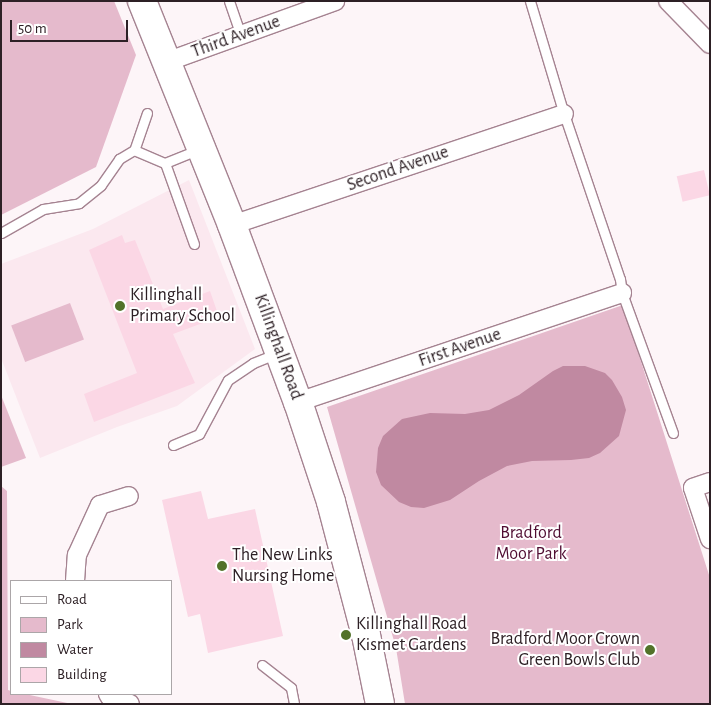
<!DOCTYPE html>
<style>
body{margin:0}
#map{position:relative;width:711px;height:705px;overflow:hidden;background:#fdf5f8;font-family:"Alegreya Sans",sans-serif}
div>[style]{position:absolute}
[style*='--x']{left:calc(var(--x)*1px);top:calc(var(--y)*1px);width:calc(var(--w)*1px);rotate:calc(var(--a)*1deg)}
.built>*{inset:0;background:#fbe8ef}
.green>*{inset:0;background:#e5bacc;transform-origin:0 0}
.water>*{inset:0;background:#c089a1}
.building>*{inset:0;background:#fbd7e5;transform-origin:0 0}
.roads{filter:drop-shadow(1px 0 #a58391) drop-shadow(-1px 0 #a58391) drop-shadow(0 1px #a58391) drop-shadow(0 -1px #a58391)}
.service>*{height:9px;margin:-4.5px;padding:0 4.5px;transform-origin:4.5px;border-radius:4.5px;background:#fff}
.minor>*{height:18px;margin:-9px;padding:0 9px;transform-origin:9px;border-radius:9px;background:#fff}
.trunk>*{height:28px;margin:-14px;padding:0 14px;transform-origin:14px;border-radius:14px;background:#fff}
.dots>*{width:14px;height:14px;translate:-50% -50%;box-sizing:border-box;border:2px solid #fff;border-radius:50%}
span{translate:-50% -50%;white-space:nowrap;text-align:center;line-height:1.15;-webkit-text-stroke:4px #fff;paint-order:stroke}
.street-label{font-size:18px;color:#2d2025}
.poi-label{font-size:18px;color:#2d2025}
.left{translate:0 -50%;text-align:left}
.right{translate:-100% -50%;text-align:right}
.park-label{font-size:18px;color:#500d32}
.frame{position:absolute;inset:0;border:2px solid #2d2025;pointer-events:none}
.legend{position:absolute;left:10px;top:580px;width:162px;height:115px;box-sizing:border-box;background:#fff;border:1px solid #aba6a8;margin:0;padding:6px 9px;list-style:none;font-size:15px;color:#2d2025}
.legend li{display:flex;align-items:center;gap:10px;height:25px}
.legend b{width:25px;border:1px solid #aba6a8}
.scale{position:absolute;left:10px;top:20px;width:118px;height:22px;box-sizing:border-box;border:2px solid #2d2025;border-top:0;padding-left:6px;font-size:15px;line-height:18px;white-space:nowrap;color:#2d2025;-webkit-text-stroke:4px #fff;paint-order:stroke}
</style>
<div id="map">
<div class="built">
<div style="clip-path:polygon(189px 180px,255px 349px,177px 406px,117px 427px,40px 458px,1px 358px,1px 264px,93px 229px)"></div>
</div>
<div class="green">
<div style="clip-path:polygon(1px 1px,114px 1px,136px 55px,96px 167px,1px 215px)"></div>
<div style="left:70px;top:303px;width:39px;height:63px;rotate:69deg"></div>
<div style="clip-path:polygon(623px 305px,710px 578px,710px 704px,405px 704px,396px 648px,327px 407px)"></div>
<div style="clip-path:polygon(1px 395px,26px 458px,1px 467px)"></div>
<div style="clip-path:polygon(1px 486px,7px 491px,8px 690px,11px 691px,11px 694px,25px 694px,72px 704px,1px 704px)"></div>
</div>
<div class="water">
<div style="clip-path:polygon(563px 366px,585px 366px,605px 373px,612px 380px,622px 397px,626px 410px,619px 436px,600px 453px,589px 458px,571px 460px,532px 461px,507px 466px,479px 481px,450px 500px,424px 508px,411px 507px,399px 502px,381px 485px,376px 472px,378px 448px,383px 436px,402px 419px,430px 413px,465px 414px,489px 410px,519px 395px,553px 371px)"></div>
</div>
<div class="building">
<div style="left:704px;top:170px;width:26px;height:28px;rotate:77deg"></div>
<div style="clip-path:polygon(122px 235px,125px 243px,135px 240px,163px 309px,210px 291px,219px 317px,173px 334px,195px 383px,94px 422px,84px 394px,137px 373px,89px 250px)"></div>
<div style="clip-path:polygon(201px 491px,208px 519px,255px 509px,283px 636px,208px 653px,200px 614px,188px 617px,162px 500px)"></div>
</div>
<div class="roads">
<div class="service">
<div style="--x:229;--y:1;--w:36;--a:71"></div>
<div style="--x:530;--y:1;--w:118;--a:73.3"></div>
<div style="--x:564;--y:114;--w:174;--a:71.3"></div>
<div style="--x:620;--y:279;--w:14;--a:82"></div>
<div style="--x:622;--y:293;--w:149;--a:70"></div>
<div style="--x:147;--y:113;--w:39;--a:109"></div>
<div style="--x:134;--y:150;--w:34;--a:23"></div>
<div style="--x:1;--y:233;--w:48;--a:-29.7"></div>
<div style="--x:43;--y:209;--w:36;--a:-9"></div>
<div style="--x:79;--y:203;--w:28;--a:-39"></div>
<div style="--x:101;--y:185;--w:32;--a:-55"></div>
<div style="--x:119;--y:159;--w:17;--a:-31"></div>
<div style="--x:194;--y:244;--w:86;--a:-109.7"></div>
<div style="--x:165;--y:163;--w:37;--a:-22"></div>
<div style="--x:173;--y:445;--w:28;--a:-23"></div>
<div style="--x:199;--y:434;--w:61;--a:-61.8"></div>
<div style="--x:228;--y:380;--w:30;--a:-34"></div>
<div style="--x:253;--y:363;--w:27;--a:-22"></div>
<div style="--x:262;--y:665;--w:37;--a:38"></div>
<div style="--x:291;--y:688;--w:16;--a:79"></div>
</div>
<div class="minor">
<div style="--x:668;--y:1;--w:60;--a:45.7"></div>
<div style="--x:166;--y:62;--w:180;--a:-19.8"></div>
<div style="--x:232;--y:225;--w:350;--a:-18.5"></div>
<div style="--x:298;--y:402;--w:342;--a:-18.6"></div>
<div style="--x:710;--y:482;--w:18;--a:161"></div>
<div style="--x:693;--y:488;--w:54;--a:71.6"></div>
<div style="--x:75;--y:581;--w:26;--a:-86"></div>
<div style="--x:77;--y:555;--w:55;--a:-65.3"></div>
<div style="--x:100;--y:505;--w:30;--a:-17"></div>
<div style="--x:108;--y:694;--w:4;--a:56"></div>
<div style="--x:110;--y:697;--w:21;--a:19"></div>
</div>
<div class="trunk">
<div style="--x:142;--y:1;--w:241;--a:68.1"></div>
<div style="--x:232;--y:225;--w:189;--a:69.6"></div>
<div style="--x:298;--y:402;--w:105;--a:71.7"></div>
<div style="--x:331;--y:502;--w:138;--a:75.3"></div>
<div style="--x:366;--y:635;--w:70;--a:78.5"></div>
</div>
</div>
<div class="dots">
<div style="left:120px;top:306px;background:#527229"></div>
<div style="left:222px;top:566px;background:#527229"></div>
<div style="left:346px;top:635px;background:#527229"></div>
<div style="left:650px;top:650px;background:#527229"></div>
</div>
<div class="street-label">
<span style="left:236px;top:37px;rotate:-20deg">Third Avenue</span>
<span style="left:398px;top:169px;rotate:-19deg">Second Avenue</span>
<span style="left:278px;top:347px;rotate:70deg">Killinghall Road</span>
<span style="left:460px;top:348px;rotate:-19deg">First Avenue</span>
</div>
<div class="poi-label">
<span class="left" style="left:130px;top:306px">Killinghall<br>Primary School</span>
<span class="left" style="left:232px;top:566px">The New Links<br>Nursing Home</span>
<span class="left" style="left:356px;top:635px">Killinghall Road<br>Kismet Gardens</span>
<span class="right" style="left:640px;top:650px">Bradford Moor Crown<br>Green Bowls Club</span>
</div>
<div class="park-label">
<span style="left:531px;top:544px">Bradford<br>Moor Park</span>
</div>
<div class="frame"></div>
<ul class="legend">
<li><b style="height:6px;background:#fff"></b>Road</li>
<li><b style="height:14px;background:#e5bacc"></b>Park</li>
<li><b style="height:14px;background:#c089a1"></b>Water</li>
<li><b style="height:14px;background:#fbd7e5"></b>Building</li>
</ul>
<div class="scale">50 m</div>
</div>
